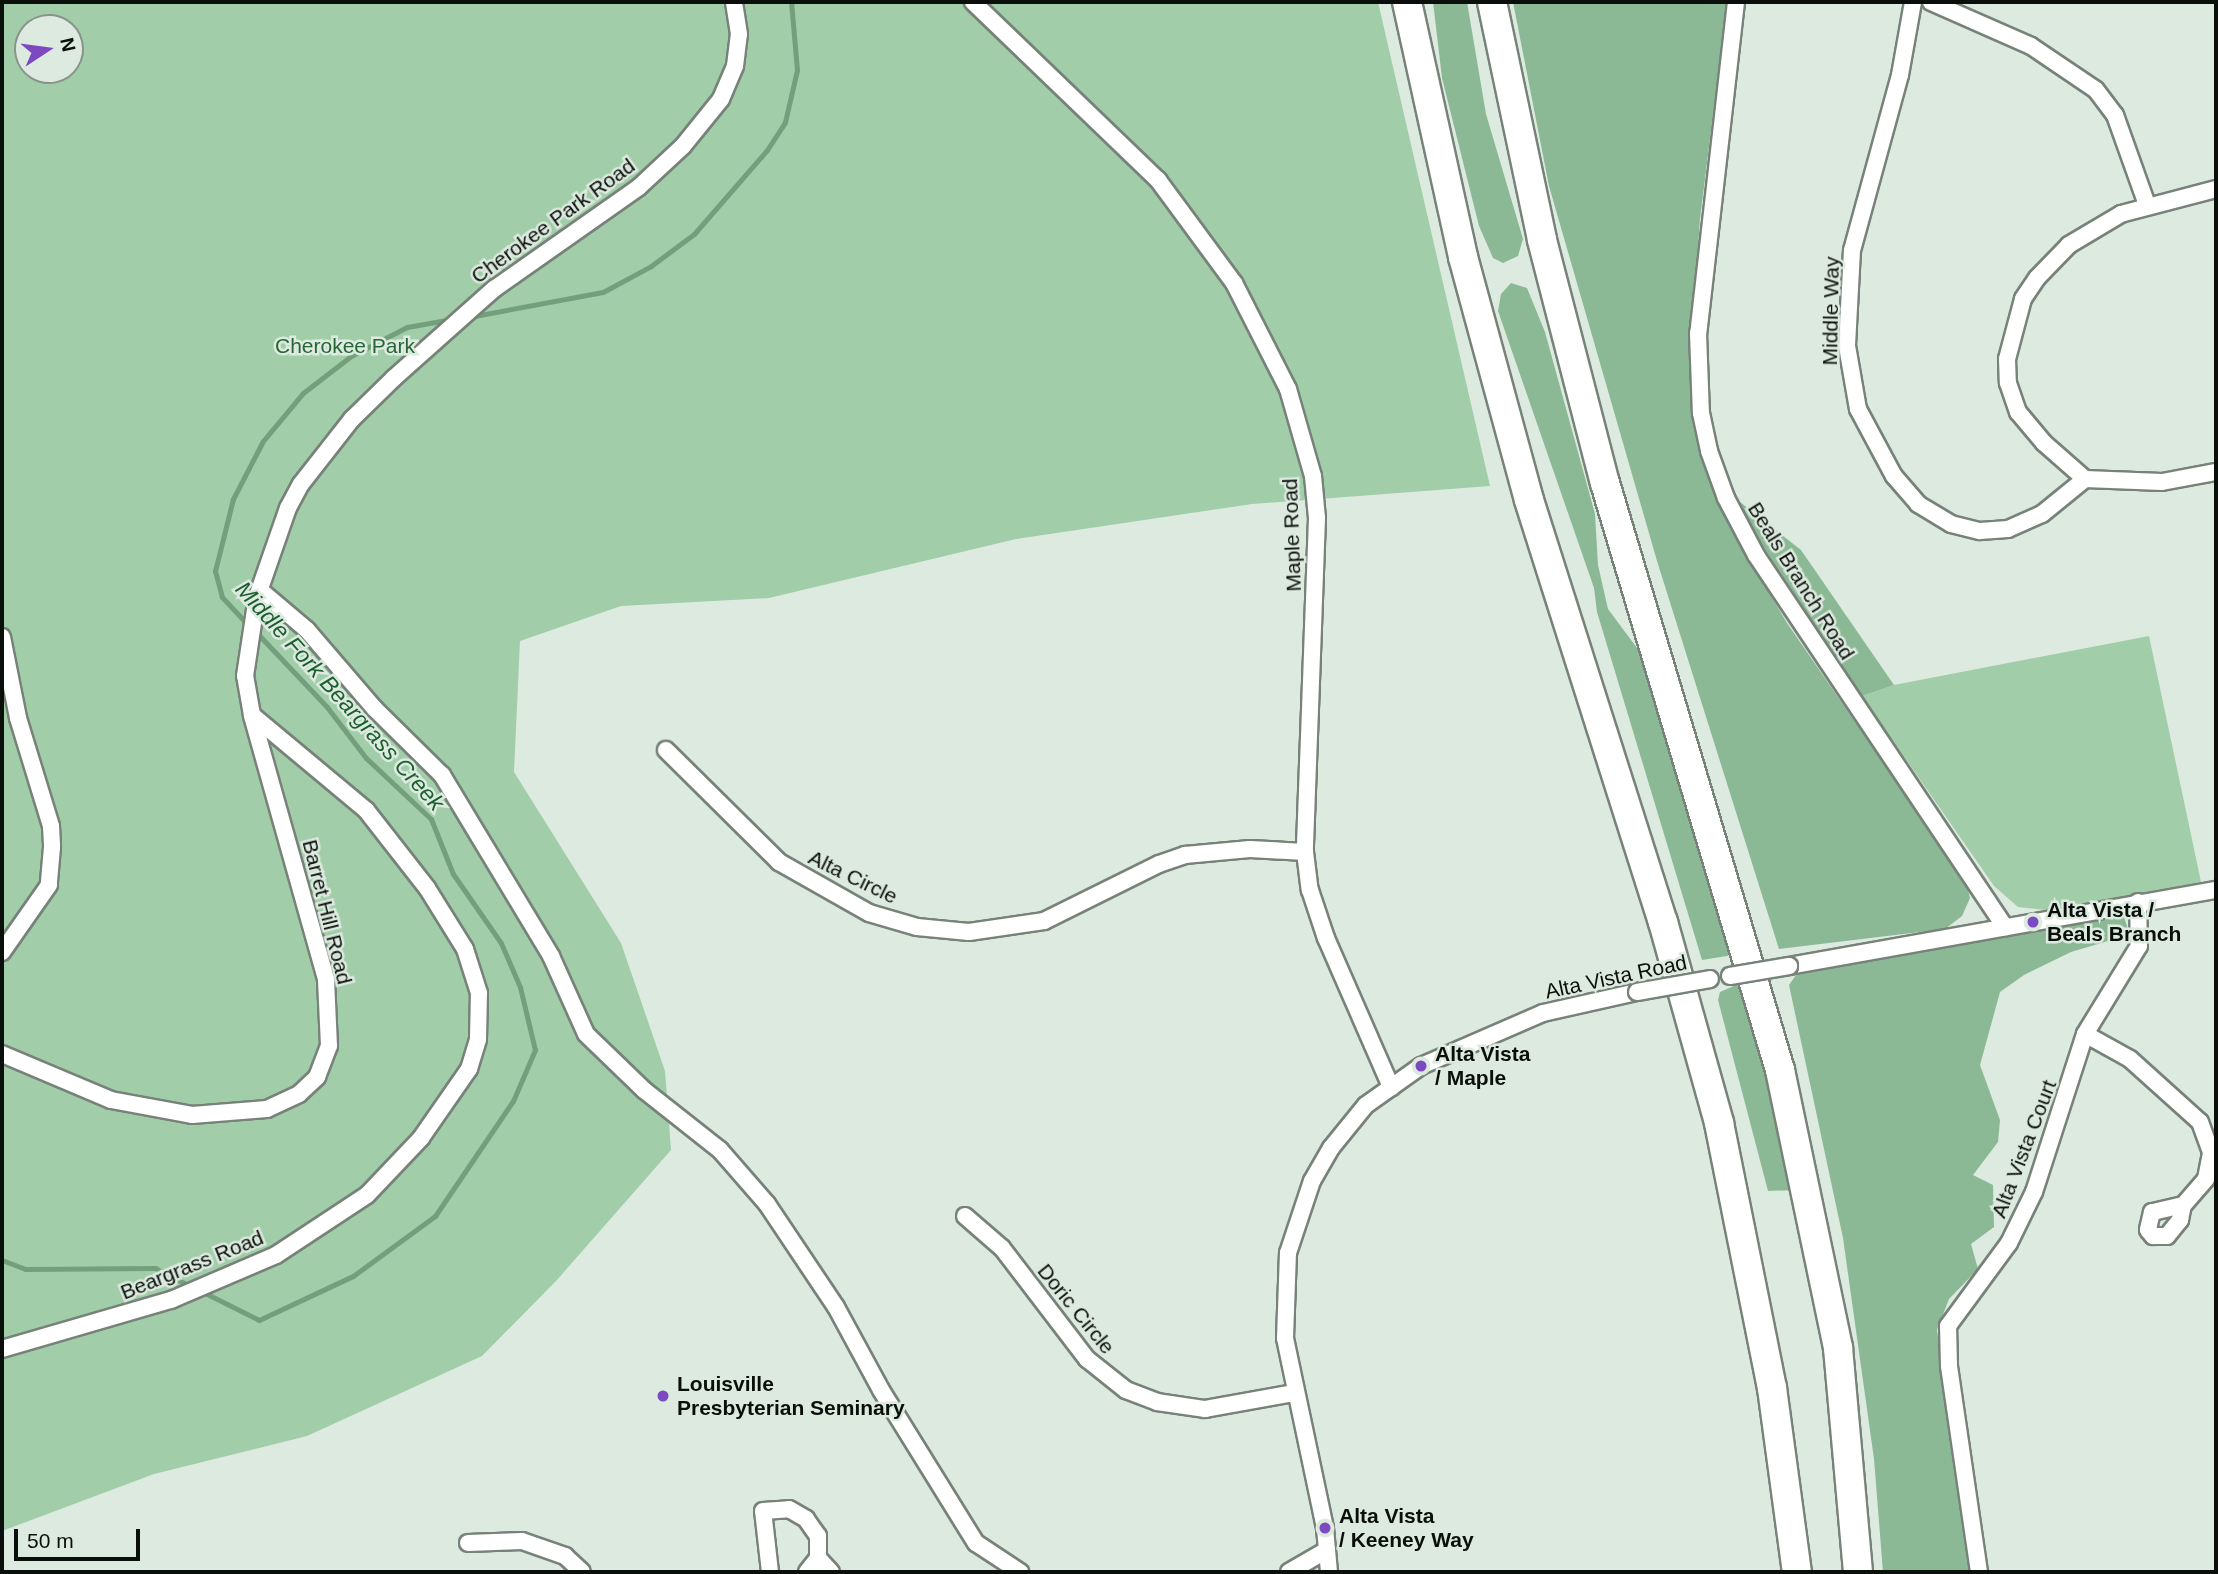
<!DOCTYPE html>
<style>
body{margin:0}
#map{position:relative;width:2218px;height:1574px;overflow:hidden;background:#ddeadf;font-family:Helvetica,sans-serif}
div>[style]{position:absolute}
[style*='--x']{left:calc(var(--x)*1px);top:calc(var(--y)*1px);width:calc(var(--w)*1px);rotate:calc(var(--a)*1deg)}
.green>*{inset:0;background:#a1cda9}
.forest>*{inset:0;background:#8cb995}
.stream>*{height:5px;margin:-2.5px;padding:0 2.5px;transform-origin:2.5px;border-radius:2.5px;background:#739f7c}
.roads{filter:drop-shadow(2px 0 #778279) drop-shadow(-2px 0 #778279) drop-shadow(0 2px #778279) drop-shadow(0 -2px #778279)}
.minor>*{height:16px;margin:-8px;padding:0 8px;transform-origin:8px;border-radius:8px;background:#fff}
.motorway>*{height:28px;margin:-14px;padding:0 14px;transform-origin:14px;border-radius:14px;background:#fff}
.bridges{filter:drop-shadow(2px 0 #778279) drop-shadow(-2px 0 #778279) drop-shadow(0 2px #778279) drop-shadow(0 -2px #778279)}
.minor-bridge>*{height:16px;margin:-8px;padding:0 8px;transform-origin:8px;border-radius:8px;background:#fff}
.dots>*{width:19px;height:19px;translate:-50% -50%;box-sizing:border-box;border:4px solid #ddeadf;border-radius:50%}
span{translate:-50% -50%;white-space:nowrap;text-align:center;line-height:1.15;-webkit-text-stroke:5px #ddeadf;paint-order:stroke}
.street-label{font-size:21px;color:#0b0f0c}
.park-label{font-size:21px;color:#266738}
.poi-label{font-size:21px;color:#0b0f0c;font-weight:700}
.left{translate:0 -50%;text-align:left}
.water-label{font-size:23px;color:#1b5e30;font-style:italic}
.frame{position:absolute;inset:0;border:4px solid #0b0f0c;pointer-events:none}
.north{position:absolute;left:14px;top:14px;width:70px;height:70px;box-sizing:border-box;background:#ddeadf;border:2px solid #89928b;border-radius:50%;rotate:77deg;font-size:19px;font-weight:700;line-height:28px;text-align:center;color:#0b0f0c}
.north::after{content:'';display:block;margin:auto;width:24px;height:32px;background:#7d49c1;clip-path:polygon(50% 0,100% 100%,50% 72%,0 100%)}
.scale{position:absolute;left:14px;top:1529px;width:126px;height:32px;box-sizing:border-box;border:4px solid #0b0f0c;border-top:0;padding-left:9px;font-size:21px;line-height:24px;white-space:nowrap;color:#0b0f0c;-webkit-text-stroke:5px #ddeadf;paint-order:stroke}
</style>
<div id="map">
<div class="green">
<div style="clip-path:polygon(evenodd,2px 2px,1378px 2px,1490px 486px,1252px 504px,1016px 539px,769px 598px,621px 606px,520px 641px,514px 772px,621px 943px,665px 1071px,671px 1150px,556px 1281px,482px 1356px,307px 1436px,154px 1474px,2px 1531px,2px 2px,28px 28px,70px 28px,70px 70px,28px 70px,28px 28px)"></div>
<div style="clip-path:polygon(2149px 636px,2201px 882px,2046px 910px,2018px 907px,1994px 886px,1862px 696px,1894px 685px)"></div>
</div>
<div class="forest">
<div style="clip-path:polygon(1433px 2px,1467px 2px,1486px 114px,1523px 239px,1518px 256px,1503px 263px,1493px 258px,1479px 226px,1442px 78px)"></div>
<div style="clip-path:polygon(1513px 2px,1727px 2px,1700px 219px,1690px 365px,1708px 472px,1733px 532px,1787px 623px,1967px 885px,1970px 898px,1962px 916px,1945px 929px,1779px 949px,1657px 561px,1549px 186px)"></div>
<div style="clip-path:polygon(1511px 283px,1527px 288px,1545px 332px,1595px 514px,1598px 565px,1608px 609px,1643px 656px,1737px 950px,1727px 956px,1702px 960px,1597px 612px,1594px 588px,1498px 311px,1501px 294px)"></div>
<div style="clip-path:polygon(1740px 502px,1801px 550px,1894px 685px,1862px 696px,1751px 528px)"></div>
<div style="clip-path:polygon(2123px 914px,2132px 941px,2108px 941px,2071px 952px,2024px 975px,2000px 992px,1980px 1065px,2000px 1120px,1998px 1142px,1973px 1175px,1993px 1185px,1994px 1227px,1971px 1244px,1978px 1269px,1949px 1299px,1937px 1330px,1971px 1572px,1883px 1572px,1874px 1459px,1843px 1238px,1789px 985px,1796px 975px)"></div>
<div style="clip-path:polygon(1736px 985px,1746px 987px,1795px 1190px,1768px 1191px,1718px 1000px,1720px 992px)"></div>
</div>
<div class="stream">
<div style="--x:469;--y:317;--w:136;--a:-10.6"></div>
<div style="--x:603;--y:292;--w:55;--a:-28.4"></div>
<div style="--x:651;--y:266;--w:54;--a:-36.7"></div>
<div style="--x:694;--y:234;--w:111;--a:-49"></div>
<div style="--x:767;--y:150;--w:33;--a:-57"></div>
<div style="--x:785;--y:122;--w:53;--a:-77"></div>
<div style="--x:797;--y:70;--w:68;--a:-95"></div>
<div style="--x:249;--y:626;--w:40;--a:-133"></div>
<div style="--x:222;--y:597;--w:27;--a:-105"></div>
<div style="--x:215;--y:571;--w:74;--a:-76"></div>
<div style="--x:233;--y:499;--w:65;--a:-62.7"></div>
<div style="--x:263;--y:441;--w:62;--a:-50.2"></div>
<div style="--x:303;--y:393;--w:61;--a:-37.6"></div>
<div style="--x:351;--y:356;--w:63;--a:-27.4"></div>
<div style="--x:407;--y:327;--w:46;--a:-10.1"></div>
<div style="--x:2;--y:1260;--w:25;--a:21"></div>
<div style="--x:25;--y:1269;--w:130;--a:-0.4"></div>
<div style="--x:155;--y:1268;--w:42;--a:27.2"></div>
<div style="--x:201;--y:1291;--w:65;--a:26.6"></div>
<div style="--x:259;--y:1320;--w:104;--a:-25.1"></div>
<div style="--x:353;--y:1276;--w:102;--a:-36.2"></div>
<div style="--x:435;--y:1216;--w:139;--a:-55.9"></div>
<div style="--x:513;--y:1101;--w:56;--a:-66.7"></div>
<div style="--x:535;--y:1050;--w:65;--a:-103.4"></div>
<div style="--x:520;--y:987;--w:48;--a:-113.4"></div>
<div style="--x:501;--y:943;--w:84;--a:-124.8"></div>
<div style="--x:453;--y:874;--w:59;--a:-111.8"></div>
<div style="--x:431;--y:819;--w:89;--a:-136.8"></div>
<div style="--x:366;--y:758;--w:64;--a:-127.4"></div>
<div style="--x:327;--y:707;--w:103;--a:-133.4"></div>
</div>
<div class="roads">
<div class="minor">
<div style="--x:973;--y:2;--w:257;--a:43.9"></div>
<div style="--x:1158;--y:180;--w:128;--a:53.6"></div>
<div style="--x:1234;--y:283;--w:119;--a:63"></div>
<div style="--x:1288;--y:389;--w:91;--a:74"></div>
<div style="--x:1313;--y:476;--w:42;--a:84.6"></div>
<div style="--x:1317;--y:518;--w:334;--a:92.1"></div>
<div style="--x:1305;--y:852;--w:38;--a:83"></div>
<div style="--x:1310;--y:890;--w:51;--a:71.6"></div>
<div style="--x:1326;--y:938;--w:163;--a:66.4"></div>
<div style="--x:1736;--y:2;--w:333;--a:96.5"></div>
<div style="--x:1698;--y:333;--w:80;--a:87.9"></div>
<div style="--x:1701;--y:413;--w:39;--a:78"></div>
<div style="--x:1709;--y:451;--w:50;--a:70.1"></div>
<div style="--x:1726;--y:498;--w:64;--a:62.2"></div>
<div style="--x:1756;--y:555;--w:448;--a:56.2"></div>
<div style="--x:1913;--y:2;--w:74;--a:100.1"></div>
<div style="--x:1900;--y:75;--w:181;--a:105.3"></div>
<div style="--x:1852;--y:250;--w:96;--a:93"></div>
<div style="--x:1847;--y:346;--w:64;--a:80.1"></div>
<div style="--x:1858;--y:409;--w:76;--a:61.8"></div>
<div style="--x:1894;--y:476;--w:37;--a:49"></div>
<div style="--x:1918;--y:504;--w:39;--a:31"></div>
<div style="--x:1951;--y:524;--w:30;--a:14"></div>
<div style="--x:1980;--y:531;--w:28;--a:-4"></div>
<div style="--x:2008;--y:529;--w:37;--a:-24"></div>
<div style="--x:2042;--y:514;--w:55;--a:-39.1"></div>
<div style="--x:1931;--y:2;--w:109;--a:23.7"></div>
<div style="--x:2031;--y:46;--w:78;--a:34.1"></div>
<div style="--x:2096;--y:90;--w:31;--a:53"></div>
<div style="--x:2115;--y:115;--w:96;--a:70.4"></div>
<div style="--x:2216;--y:189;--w:98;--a:165.3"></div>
<div style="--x:2121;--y:214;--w:61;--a:149.2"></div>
<div style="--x:2069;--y:245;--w:46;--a:134.1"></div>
<div style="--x:2037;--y:278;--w:25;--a:124"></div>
<div style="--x:2023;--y:299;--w:62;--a:104.9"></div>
<div style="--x:2007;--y:359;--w:24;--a:88"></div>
<div style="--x:2008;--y:383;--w:31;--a:71"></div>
<div style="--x:2018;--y:412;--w:40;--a:50"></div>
<div style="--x:2044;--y:443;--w:55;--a:41.3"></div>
<div style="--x:2085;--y:479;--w:77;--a:2.2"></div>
<div style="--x:2162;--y:482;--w:55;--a:-10.5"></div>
<div style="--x:260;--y:590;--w:62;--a:40.4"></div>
<div style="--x:307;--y:630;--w:104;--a:49.3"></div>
<div style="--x:375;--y:709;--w:94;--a:44.6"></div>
<div style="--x:442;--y:775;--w:211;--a:58.9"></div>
<div style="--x:551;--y:956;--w:85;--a:65.8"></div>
<div style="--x:586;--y:1034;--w:81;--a:44"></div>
<div style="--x:644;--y:1090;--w:97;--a:38.3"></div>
<div style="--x:720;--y:1150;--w:72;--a:49"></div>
<div style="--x:767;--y:1204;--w:124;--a:56.2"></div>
<div style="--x:836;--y:1307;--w:94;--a:61.5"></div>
<div style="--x:881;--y:1390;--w:180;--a:58.2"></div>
<div style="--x:976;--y:1543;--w:53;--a:33.4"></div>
<div style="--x:2;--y:637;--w:83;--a:78.8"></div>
<div style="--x:18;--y:718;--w:113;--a:73"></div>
<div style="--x:51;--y:826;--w:21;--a:87"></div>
<div style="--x:52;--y:847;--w:38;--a:95"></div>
<div style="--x:49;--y:885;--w:82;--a:125"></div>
<div style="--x:666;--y:750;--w:159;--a:44.7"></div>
<div style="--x:779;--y:862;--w:103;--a:29.5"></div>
<div style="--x:869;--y:913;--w:50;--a:16.3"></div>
<div style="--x:917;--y:927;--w:52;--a:5.5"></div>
<div style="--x:969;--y:932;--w:76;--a:-8.3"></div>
<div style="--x:1044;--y:921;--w:128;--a:-26.4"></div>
<div style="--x:1159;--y:864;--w:28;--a:-19"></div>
<div style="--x:1185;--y:855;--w:65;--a:-5.3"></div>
<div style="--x:1250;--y:849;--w:55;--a:3.1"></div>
<div style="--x:1789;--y:966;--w:434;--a:-10.1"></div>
<div style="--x:2085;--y:1034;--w:51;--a:29.1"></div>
<div style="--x:2130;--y:1059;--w:94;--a:42"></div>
<div style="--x:2200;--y:1122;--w:33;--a:70"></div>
<div style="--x:2211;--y:1153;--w:26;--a:101"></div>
<div style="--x:2206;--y:1179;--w:35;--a:131"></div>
<div style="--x:2183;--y:1205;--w:32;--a:167"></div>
<div style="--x:2152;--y:1212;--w:18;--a:103"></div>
<div style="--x:2148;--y:1230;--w:8;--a:50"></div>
<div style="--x:2153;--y:1236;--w:14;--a:0"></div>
<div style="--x:2167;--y:1236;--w:21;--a:-51"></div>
<div style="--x:2180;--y:1220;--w:15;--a:-79"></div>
<div style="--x:2;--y:1054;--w:118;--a:22.9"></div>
<div style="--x:111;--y:1100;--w:82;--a:10.5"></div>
<div style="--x:192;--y:1115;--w:75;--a:-4.6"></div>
<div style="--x:267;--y:1109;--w:35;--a:-25"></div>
<div style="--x:299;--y:1094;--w:25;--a:-43"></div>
<div style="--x:317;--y:1077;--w:33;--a:-69"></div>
<div style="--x:329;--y:1046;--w:67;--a:-92.6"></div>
<div style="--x:326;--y:979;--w:274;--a:-105.7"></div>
<div style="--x:252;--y:715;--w:40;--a:-100"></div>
<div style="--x:245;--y:676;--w:80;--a:-81.4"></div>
<div style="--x:257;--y:597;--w:94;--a:-70.8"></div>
<div style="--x:288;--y:508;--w:27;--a:-62"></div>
<div style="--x:301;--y:484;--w:83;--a:-51.9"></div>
<div style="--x:352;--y:419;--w:59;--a:-44.3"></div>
<div style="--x:394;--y:378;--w:134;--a:-41.7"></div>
<div style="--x:494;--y:289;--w:177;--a:-35.1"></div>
<div style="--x:639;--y:187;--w:60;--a:-43"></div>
<div style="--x:683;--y:146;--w:60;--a:-51"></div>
<div style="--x:721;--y:99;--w:36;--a:-67"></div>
<div style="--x:735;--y:66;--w:32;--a:-83"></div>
<div style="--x:739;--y:34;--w:32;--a:-99"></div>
<div style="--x:965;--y:1216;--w:49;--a:40.9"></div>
<div style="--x:1002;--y:1248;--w:140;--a:52.6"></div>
<div style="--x:1087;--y:1359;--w:50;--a:38.5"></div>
<div style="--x:1126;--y:1390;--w:33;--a:21"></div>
<div style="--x:1157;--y:1402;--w:49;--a:8.3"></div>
<div style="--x:1205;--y:1409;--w:90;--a:-10.2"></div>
<div style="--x:2;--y:1349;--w:176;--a:-16.2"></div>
<div style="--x:171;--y:1300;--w:114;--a:-23.2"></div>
<div style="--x:276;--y:1255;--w:109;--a:-33.4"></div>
<div style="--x:367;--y:1195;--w:79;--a:-46.5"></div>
<div style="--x:421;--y:1138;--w:84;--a:-55.2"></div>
<div style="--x:469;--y:1069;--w:31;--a:-73"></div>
<div style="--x:478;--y:1039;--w:46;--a:-88.8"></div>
<div style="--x:479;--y:993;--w:46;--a:-107.7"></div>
<div style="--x:465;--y:949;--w:72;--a:-121.9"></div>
<div style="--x:427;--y:888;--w:99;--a:-128"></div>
<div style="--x:366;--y:810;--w:148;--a:-140.2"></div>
<div style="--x:468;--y:1543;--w:54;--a:-2.1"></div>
<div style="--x:522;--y:1541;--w:46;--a:19.2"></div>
<div style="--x:565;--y:1556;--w:23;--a:43"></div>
<div style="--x:770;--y:1572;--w:61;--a:-96.5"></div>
<div style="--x:763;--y:1511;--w:26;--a:-4"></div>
<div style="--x:789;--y:1509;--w:20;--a:30"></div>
<div style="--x:806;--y:1519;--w:21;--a:55"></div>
<div style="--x:818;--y:1536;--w:22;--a:90"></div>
<div style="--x:818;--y:1558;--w:19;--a:47"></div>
<div style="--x:807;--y:1572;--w:18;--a:-52"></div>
<div style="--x:1289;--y:1572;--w:44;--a:-30.1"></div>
<div style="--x:1329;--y:1572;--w:44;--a:-95.2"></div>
<div style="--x:1325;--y:1528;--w:194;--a:-101.9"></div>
<div style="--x:1285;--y:1338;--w:85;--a:-88"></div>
<div style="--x:1288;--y:1253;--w:76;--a:-71.6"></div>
<div style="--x:1312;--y:1181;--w:38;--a:-60"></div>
<div style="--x:1331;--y:1148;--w:55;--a:-50.9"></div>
<div style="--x:1366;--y:1105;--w:67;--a:-35.3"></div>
<div style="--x:1421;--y:1066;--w:133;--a:-23.5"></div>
<div style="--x:1543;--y:1013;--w:96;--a:-12.6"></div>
<div style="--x:1979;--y:1572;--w:208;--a:-98.3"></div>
<div style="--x:1949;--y:1366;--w:40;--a:-91.4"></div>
<div style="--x:1948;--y:1326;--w:103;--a:-53.7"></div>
<div style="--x:2009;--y:1243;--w:57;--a:-63.9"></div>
<div style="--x:2034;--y:1192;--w:166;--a:-72.1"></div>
<div style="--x:2085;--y:1034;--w:103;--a:-58.5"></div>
<div style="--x:2139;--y:946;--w:44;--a:-91.3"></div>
</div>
<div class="motorway">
<div style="--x:1407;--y:2;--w:261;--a:77.6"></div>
<div style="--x:1463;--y:257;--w:252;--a:74.8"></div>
<div style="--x:1529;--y:500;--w:443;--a:72.4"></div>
<div style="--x:1663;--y:922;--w:209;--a:74.4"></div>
<div style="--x:1719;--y:1123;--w:270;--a:78.7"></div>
<div style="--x:1772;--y:1388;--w:186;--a:82.3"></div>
<div style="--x:1492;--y:2;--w:243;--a:78.1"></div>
<div style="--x:1542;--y:240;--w:251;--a:75.5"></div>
<div style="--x:1605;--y:483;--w:613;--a:73.4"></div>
<div style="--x:1780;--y:1070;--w:284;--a:78.2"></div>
<div style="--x:1838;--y:1348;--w:225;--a:84.9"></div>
</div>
</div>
<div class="bridges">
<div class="minor-bridge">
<div style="--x:1730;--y:976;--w:60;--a:-9.6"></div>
<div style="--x:1637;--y:992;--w:74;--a:-10.1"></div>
</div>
</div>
<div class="dots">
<div style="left:2033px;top:922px;background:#7d49c1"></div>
<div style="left:1421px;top:1066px;background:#7d49c1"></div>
<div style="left:663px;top:1396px;background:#7d49c1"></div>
<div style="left:1325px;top:1528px;background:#7d49c1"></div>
</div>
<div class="street-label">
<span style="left:553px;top:221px;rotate:-36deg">Cherokee Park Road</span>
<span style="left:1831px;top:311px;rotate:-89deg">Middle Way</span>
<span style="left:1292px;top:535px;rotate:-92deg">Maple Road</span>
<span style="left:1801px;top:581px;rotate:58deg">Beals Branch Road</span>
<span style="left:853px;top:877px;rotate:26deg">Alta Circle</span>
<span style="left:327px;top:912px;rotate:76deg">Barret Hill Road</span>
<span style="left:1616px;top:977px;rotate:-12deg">Alta Vista Road</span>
<span style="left:2024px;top:1149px;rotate:-69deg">Alta Vista Court</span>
<span style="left:192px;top:1265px;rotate:-22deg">Beargrass Road</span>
<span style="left:1076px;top:1309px;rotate:51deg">Doric Circle</span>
</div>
<div class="park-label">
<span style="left:345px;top:346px">Cherokee Park</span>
</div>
<div class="poi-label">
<span class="left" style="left:2047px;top:922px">Alta Vista /<br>Beals Branch</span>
<span class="left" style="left:1435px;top:1066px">Alta Vista<br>/ Maple</span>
<span class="left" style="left:677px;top:1396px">Louisville<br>Presbyterian Seminary</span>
<span class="left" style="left:1339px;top:1528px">Alta Vista<br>/ Keeney Way</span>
</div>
<div class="water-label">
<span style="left:340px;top:696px;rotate:48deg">Middle Fork Beargrass Creek</span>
</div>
<div class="frame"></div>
<div class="north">N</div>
<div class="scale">50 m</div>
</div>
